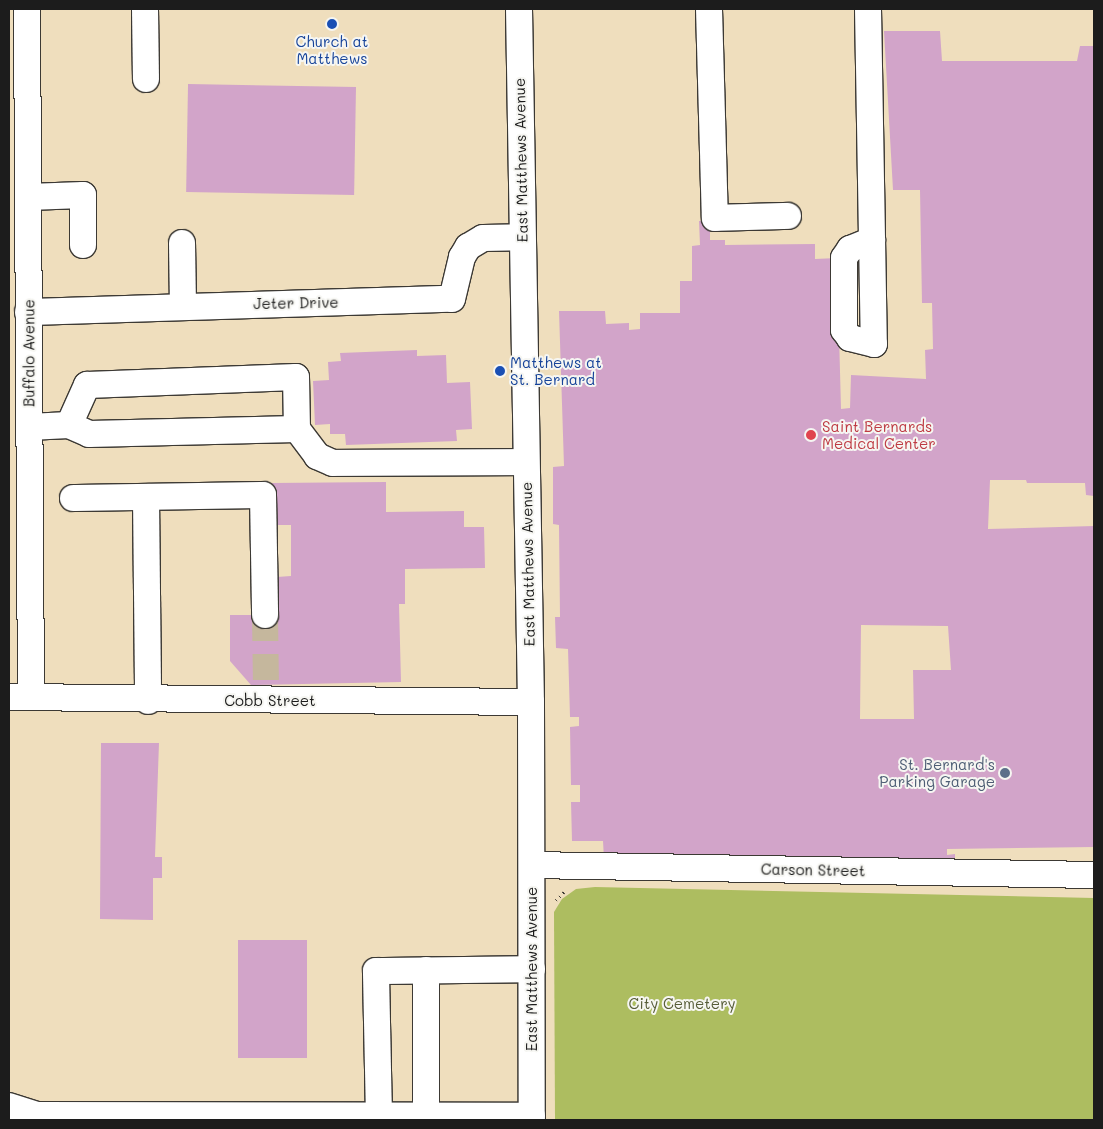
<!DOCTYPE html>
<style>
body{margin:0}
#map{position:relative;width:1103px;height:1129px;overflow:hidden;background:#efdebd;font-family:Mali,sans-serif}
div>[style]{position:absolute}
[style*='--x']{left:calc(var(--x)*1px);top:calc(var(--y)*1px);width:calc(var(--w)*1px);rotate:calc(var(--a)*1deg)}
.green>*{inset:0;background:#adbd60}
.building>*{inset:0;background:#d2a4c9;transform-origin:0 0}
.minor-tunnel>*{height:26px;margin-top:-13px;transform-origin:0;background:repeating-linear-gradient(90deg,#c5b79d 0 26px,transparent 0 39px)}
.path>*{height:3px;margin-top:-1.5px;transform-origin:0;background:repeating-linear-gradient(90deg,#3c3934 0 1px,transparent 0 5px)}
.roads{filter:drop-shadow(1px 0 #3c3934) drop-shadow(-1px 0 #3c3934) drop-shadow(0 1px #3c3934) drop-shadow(0 -1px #3c3934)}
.minor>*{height:26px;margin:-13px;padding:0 13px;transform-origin:13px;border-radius:13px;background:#fff}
.dots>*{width:14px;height:14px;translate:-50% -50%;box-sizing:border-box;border:2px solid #f6f6f2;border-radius:50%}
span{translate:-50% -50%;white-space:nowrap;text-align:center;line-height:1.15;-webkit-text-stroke:4px #f6f6f2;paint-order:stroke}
.transit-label{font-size:15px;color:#164399}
.left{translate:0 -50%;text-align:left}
.street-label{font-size:15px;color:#1c1c1c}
.health-label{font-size:15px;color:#be3a42}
.service-label{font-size:15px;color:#4e5e75}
.right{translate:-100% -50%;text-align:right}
.park-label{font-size:15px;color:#565c37}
.frame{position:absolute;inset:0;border:10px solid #1c1c1c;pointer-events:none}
</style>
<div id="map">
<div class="green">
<div style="clip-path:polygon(595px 887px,1094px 898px,1094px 1120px,555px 1120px,554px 912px,562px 899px,576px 889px)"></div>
</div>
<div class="building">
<div style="clip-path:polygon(evenodd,884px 31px,940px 31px,942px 61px,1077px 61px,1080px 46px,1094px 46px,1094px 496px,1086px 495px,1085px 483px,1027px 483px,1026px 480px,990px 480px,988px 529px,1094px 526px,1094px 847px,947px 849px,947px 855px,955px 854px,955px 868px,604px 859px,603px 841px,572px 841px,571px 802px,580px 802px,580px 785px,571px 785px,570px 727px,579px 726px,579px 717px,570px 717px,568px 649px,556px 648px,555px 617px,560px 617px,559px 525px,553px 524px,553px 467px,564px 466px,559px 311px,605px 311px,606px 324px,629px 323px,629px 330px,640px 329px,640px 313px,680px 313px,680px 281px,692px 281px,692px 246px,700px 245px,699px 221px,710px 221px,710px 240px,725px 240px,725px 245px,815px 244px,815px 259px,837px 258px,841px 409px,850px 408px,851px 375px,926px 379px,925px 350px,933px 349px,932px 303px,922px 303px,920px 190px,893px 190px,884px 31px,861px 625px,948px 626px,951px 670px,913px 670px,914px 719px,860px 719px,861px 625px)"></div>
<div style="left:356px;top:87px;width:108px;height:168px;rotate:91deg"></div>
<div style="clip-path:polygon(417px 350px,417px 356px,446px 355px,447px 383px,470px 382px,472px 429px,456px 430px,457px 441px,346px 445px,345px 434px,330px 434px,330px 424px,315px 425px,313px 381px,329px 380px,328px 362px,341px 361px,340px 353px)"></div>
<div style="clip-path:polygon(386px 482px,386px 512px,464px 511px,464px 527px,484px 527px,485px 568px,405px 569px,405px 604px,399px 604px,401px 682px,251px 685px,230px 661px,230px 615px,265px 615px,277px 577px,291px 576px,291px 525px,272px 525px,271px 483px)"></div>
<div style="clip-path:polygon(101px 743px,159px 743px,155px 857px,162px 857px,162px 878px,153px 878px,153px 920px,100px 919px)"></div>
<div style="left:238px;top:940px;width:69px;height:118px"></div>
</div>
<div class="minor-tunnel">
<div style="--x:265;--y:615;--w:70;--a:89.2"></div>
</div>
<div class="path">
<div style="--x:556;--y:900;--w:13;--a:-45"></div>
</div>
<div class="roads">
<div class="minor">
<div style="--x:27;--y:9;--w:688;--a:89.67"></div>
<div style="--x:145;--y:9;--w:70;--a:89.2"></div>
<div style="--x:519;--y:9;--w:693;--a:89.01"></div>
<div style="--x:531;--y:702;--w:418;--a:89.9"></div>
<div style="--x:709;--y:9;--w:209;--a:88.4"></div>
<div style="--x:715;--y:218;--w:73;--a:-1.6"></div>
<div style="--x:868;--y:9;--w:335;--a:89"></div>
<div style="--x:874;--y:344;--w:25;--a:-166"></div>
<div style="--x:850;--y:338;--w:10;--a:-127"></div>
<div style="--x:844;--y:330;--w:72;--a:-90"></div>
<div style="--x:844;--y:258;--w:11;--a:-56"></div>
<div style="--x:850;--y:249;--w:24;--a:-22"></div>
<div style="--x:28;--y:197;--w:55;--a:-2.1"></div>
<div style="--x:83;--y:195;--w:50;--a:90"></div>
<div style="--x:182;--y:243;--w:63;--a:89.1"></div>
<div style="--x:28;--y:312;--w:424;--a:-1.8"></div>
<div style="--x:452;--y:299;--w:43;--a:-76.6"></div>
<div style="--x:462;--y:257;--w:12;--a:-59"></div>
<div style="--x:468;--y:247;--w:17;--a:-31"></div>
<div style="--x:483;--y:238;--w:39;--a:-1"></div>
<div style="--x:69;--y:425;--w:44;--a:-65.8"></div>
<div style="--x:87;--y:385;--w:209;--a:-2.2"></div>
<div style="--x:296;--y:377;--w:52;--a:88.9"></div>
<div style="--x:297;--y:429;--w:34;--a:53"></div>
<div style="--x:317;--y:456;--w:17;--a:24"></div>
<div style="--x:333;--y:463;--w:192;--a:-0.3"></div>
<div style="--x:29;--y:427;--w:40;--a:-2.9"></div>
<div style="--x:69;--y:425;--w:22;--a:24"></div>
<div style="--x:89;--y:434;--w:208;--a:-1.4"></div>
<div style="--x:146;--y:497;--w:204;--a:89.4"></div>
<div style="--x:73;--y:498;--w:190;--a:-0.9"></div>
<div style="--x:263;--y:495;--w:120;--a:89"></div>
<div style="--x:9;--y:697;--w:522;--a:0.55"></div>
<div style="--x:532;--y:865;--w:562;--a:1.02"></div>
<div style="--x:9;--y:1106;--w:29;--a:18"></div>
<div style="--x:37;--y:1115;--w:495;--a:0.1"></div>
<div style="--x:379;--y:1117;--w:146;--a:-91.2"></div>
<div style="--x:376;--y:971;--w:156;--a:-0.7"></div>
<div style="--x:426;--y:1118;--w:148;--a:-90"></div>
</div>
</div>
<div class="dots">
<div style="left:332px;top:24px;background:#1a4fb4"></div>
<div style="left:500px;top:371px;background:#1a4fb4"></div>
<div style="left:811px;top:435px;background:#e0444e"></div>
<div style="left:1005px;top:773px;background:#5c6f8a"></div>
</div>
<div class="transit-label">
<span style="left:332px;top:50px">Church at<br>Matthews</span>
<span class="left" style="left:510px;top:371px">Matthews at<br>St. Bernard</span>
</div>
<div class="street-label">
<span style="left:521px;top:160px;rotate:-91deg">East Matthews Avenue</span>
<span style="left:296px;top:303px;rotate:-1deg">Jeter Drive</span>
<span style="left:29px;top:353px;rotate:-90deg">Buffalo Avenue</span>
<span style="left:528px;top:564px;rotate:-91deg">East Matthews Avenue</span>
<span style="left:270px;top:701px">Cobb Street</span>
<span style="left:813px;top:870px;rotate:1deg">Carson Street</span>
<span style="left:532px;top:969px;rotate:-90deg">East Matthews Avenue</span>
</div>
<div class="health-label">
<span class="left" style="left:822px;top:435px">Saint Bernards<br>Medical Center</span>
</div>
<div class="service-label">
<span class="right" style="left:995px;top:773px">St. Bernard's<br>Parking Garage</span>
</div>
<div class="park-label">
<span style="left:682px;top:1004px">City Cemetery</span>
</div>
<div class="frame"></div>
</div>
